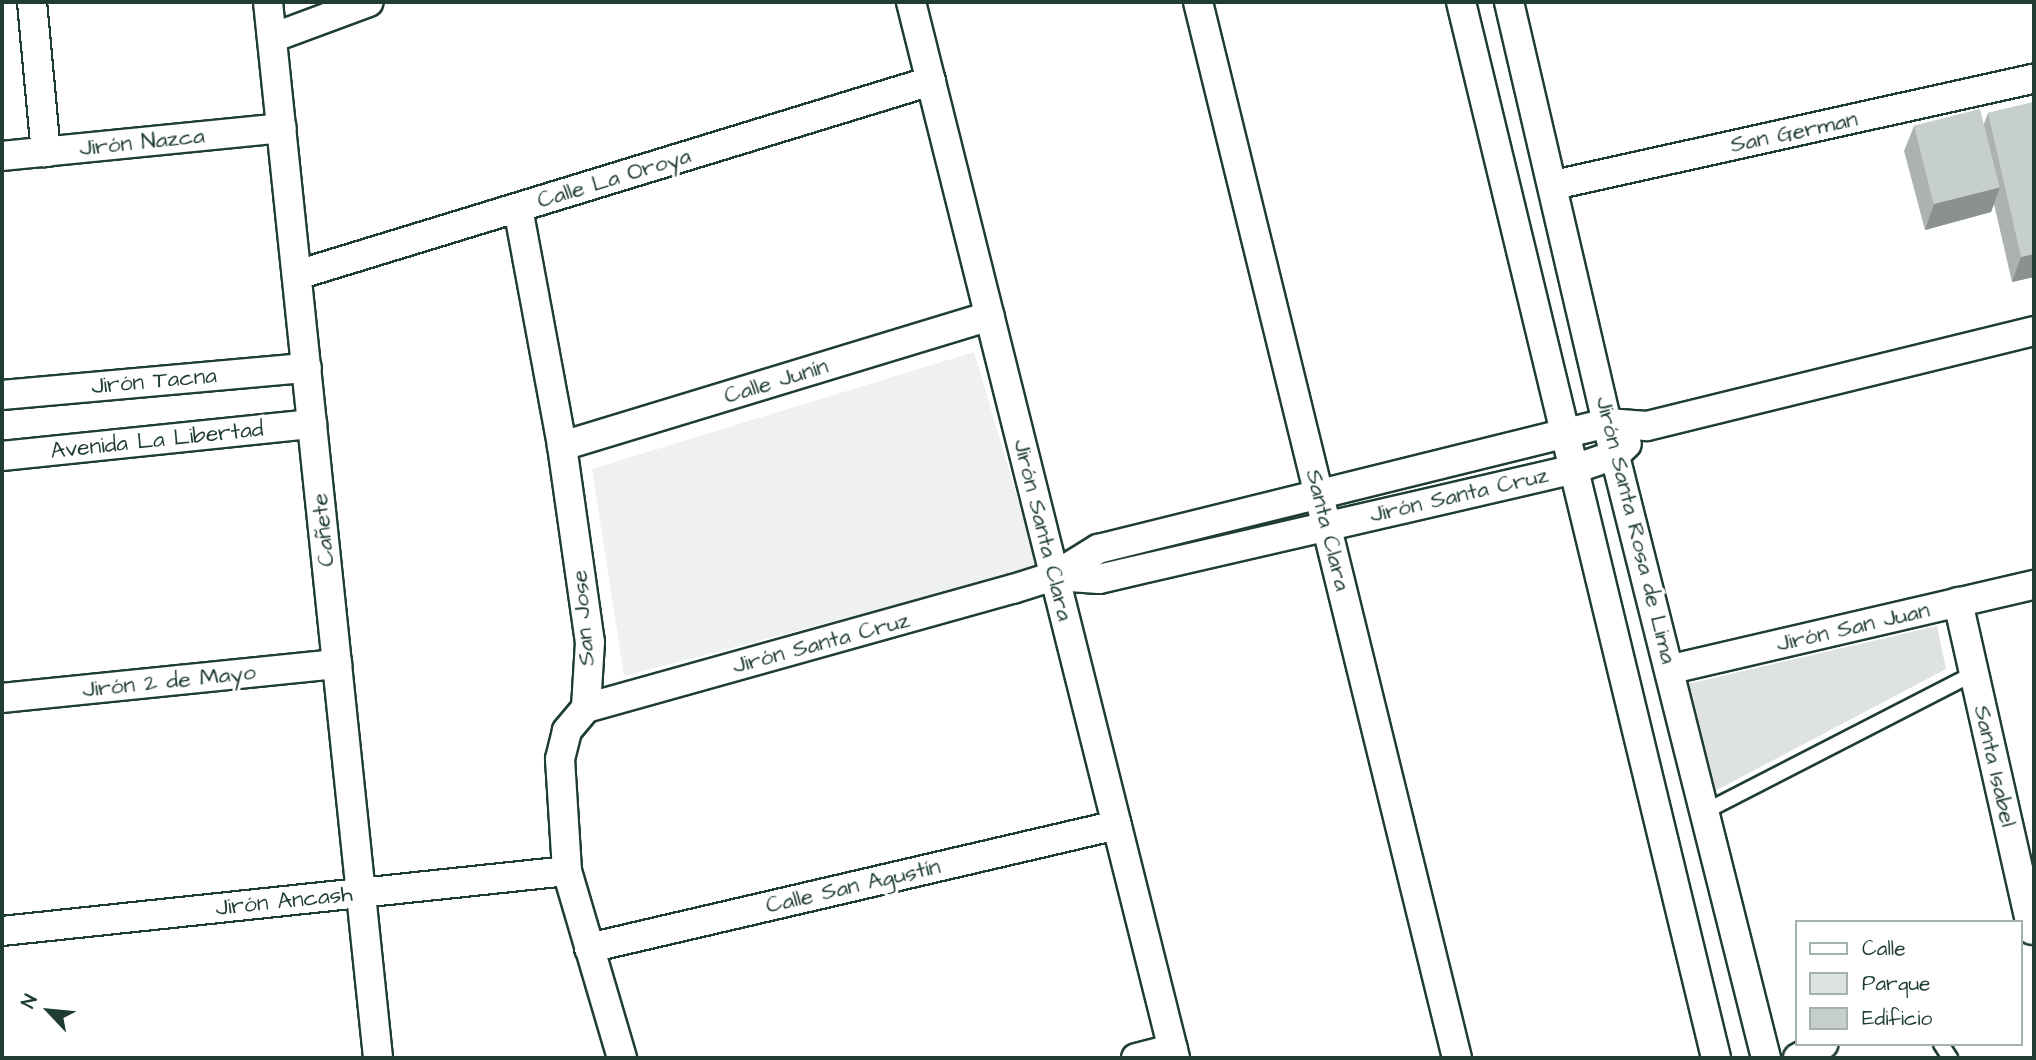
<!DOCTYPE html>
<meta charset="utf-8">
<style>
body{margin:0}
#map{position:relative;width:2036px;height:1060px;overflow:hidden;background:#fff;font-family:"Architects Daughter",sans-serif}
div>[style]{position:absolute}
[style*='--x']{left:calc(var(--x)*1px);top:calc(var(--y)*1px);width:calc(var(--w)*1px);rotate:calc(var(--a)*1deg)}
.built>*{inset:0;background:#eef1f0}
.green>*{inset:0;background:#dee3e2}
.roads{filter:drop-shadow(2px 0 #1f3d34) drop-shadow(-2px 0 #1f3d34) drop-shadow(0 2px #1f3d34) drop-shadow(0 -2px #1f3d34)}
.lane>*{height:14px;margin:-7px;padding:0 7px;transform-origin:7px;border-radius:7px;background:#fff}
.street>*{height:28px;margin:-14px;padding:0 14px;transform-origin:14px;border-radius:14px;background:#fff}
.wall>*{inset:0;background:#abb2af}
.shaded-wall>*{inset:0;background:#8b918f}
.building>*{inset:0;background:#c7cfcc;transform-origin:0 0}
span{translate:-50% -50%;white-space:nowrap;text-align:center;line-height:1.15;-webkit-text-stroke:6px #fff;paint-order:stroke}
.street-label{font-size:23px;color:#1f3d34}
.frame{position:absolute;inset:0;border:4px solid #1f3d34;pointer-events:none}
.legend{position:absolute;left:1795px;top:920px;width:228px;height:126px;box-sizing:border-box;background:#fff;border:2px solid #a5b1ae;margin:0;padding:9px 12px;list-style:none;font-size:21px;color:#1f3d34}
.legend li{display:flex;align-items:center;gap:14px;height:35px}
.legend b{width:35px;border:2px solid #a5b1ae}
.north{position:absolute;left:14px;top:976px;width:70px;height:70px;-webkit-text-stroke:5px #fff;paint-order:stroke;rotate:296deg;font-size:19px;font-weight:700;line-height:28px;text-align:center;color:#1f3d34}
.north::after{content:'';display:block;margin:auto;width:24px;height:32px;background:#1f3d34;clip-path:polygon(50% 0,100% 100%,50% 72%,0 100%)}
</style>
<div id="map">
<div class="built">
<div style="clip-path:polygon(974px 352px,1038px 568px,624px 676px,592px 469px)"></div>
</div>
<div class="green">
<div style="clip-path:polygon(1937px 626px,1946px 669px,1715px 791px,1688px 684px)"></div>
</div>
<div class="roads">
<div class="lane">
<div style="--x:1706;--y:811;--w:301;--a:-27.2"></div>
<div style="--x:1941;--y:1044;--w:17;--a:57"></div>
</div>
<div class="street">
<div style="--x:32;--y:2;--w:151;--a:84.7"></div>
<div style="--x:268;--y:2;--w:1062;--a:84.05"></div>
<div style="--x:911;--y:2;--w:1088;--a:75.96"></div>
<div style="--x:1198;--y:2;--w:1087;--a:76.22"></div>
<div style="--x:1461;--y:2;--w:1086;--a:76.42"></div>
<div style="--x:1509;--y:2;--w:446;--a:76.9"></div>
<div style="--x:1610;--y:436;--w:641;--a:75.92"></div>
<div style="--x:272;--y:38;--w:103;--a:-20.4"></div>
<div style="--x:2;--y:156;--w:281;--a:-5.7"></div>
<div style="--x:1554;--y:185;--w:492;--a:-12.5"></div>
<div style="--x:518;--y:208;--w:242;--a:79.5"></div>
<div style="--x:562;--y:446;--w:198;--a:81.9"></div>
<div style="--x:590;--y:642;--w:66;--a:93.5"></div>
<div style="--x:586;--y:708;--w:30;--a:130"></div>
<div style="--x:567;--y:731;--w:29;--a:104"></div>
<div style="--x:560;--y:759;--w:112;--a:86.4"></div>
<div style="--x:567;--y:871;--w:195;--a:73.6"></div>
<div style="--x:297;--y:275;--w:663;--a:-17.01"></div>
<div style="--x:2;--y:395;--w:306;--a:-5.1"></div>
<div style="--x:562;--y:446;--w:447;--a:-16.9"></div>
<div style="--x:2;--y:456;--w:312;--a:-5.9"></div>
<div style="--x:1054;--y:576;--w:45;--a:3.8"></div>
<div style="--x:1099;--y:579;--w:488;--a:-13"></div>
<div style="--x:1574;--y:469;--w:43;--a:-18.9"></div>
<div style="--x:1615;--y:455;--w:16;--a:-43"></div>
<div style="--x:1958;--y:602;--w:336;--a:77.3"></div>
<div style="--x:1672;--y:669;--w:372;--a:-13.1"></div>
<div style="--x:2;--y:698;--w:337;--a:-5.8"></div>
<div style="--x:586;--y:708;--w:443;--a:-15.6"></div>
<div style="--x:1013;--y:589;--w:43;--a:-17.6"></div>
<div style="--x:1054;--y:576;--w:52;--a:-31.5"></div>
<div style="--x:1098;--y:549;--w:524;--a:-13.9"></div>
<div style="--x:1607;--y:423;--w:40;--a:4.3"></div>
<div style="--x:1647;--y:426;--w:398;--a:-13.8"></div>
<div style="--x:2;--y:931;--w:568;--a:-6.06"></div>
<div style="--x:589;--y:948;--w:542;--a:-13.11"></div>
<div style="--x:1136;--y:1058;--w:38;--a:-14"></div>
<div style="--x:1798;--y:1058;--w:29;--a:-29"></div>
</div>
</div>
<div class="wall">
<div style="clip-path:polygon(2034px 102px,2034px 277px,2012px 282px,1994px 204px,1991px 212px,1925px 230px,1904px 151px,1914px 126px,1984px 124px,1988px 113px)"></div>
</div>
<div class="shaded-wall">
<div style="clip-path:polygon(2000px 187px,1991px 212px,1925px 230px,1934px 204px)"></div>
<div style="clip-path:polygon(2034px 254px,2034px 277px,2012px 282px,2021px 257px)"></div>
</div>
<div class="building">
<div style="clip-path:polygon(2034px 102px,2034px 254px,2021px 257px,1988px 113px)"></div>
<div style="left:1980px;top:109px;width:81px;height:68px;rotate:76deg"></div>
</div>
<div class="street-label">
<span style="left:1794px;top:132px;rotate:-12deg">San German</span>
<span style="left:142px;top:142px;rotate:-6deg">Jirón Nazca</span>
<span style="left:614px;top:178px;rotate:-17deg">Calle La Oroya</span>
<span style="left:154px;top:381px;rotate:-5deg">Jirón Tacna</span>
<span style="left:776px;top:381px;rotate:-17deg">Calle Junín</span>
<span style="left:157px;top:440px;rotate:-6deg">Avenida La Libertad</span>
<span style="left:1459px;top:495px;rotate:-13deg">Jirón Santa Cruz</span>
<span style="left:323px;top:530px;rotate:-96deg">Cañete</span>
<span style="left:1043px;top:530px;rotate:76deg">Jirón Santa Clara</span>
<span style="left:1328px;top:530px;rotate:76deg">Santa Clara</span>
<span style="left:1636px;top:530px;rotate:76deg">Jirón Santa Rosa de Lima</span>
<span style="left:583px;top:618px;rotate:-95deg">San Jose</span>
<span style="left:1853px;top:627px;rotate:-13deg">Jirón San Juan</span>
<span style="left:821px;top:643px;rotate:-15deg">Jirón Santa Cruz</span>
<span style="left:169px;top:681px;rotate:-6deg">Jirón 2 de Mayo</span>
<span style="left:1995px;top:766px;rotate:77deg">Santa Isabel</span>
<span style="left:853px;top:886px;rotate:-13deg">Calle San Agustín</span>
<span style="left:284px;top:901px;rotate:-6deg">Jirón Ancash</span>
</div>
<div class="frame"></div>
<ul class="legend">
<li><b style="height:9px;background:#fff"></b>Calle</li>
<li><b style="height:19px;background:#dee3e2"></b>Parque</li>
<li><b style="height:19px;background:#c7cfcc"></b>Edificio</li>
</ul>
<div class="north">N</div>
</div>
